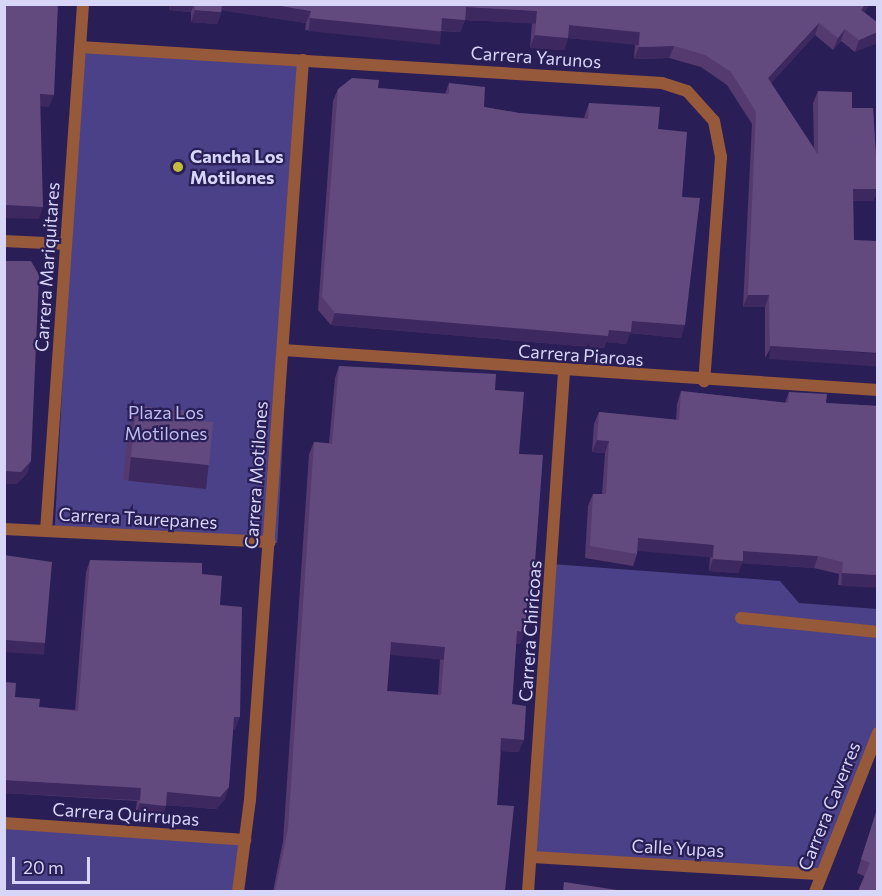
<!DOCTYPE html>
<style>
body{margin:0}
#map{position:relative;width:882px;height:896px;overflow:hidden;background:#291f56;font-family:Commissioner,sans-serif}
div>[style]{position:absolute}
[style*='--x']{left:calc(var(--x)*1px);top:calc(var(--y)*1px);width:calc(var(--w)*1px);rotate:calc(var(--a)*1deg)}
.green>*{inset:0;background:#4b4188;transform-origin:0 0}
.street>*{height:12px;margin:-6px;padding:0 6px;transform-origin:6px;border-radius:6px;background:#96593a}
.wall>*{inset:0;background:#553a6f}
.shaded-wall>*{inset:0;background:#3d285f;transform-origin:0 0}
.building>*{inset:0;background:#634a7e}
.dots>*{width:16px;height:16px;translate:-50% -50%;box-sizing:border-box;border:3px solid #291f56;border-radius:50%}
span{translate:-50% -50%;white-space:nowrap;text-align:center;line-height:1.15;-webkit-text-stroke:4.5px #291f56;paint-order:stroke}
.street-label{font-size:18px;color:#d7d5f8}
.poi-label{font-size:18px;color:#d7d5f8;font-weight:700}
.left{translate:0 -50%;text-align:left}
.park-label{font-size:18px;color:#bebced}
.frame{position:absolute;inset:0;border:6px solid #d7d5f8;pointer-events:none}
.scale{position:absolute;left:12px;top:857px;width:78px;height:27px;box-sizing:border-box;border:3px solid #d7d5f8;border-top:0;padding-left:8px;font-size:18px;line-height:21px;white-space:nowrap;color:#d7d5f8;-webkit-text-stroke:4px #291f56;paint-order:stroke}
</style>
<div id="map">
<div class="green">
<div style="left:80px;top:47px;width:223px;height:485px;rotate:3deg"></div>
<div style="clip-path:polygon(551px 564px,780px 581px,799px 603px,877px 609px,877px 733px,821px 874px,532px 857px)"></div>
<div style="clip-path:polygon(4px 823px,245px 840px,238px 891px,5px 891px)"></div>
</div>
<div class="street">
<div style="--x:80;--y:47;--w:583;--a:3.54"></div>
<div style="--x:662;--y:83;--w:26;--a:18"></div>
<div style="--x:687;--y:91;--w:40;--a:48"></div>
<div style="--x:714;--y:121;--w:37;--a:79"></div>
<div style="--x:721;--y:157;--w:225;--a:94.3"></div>
<div style="--x:4;--y:241;--w:62;--a:2.8"></div>
<div style="--x:283;--y:350;--w:596;--a:3.85"></div>
<div style="--x:4;--y:529;--w:266;--a:2.8"></div>
<div style="--x:46;--y:531;--w:528;--a:-85.98"></div>
<div style="--x:741;--y:618;--w:138;--a:5.8"></div>
<div style="--x:4;--y:823;--w:242;--a:4"></div>
<div style="--x:532;--y:857;--w:289;--a:3.4"></div>
<div style="--x:238;--y:892;--w:93;--a:-82.6"></div>
<div style="--x:250;--y:800;--w:742;--a:-85.9"></div>
<div style="--x:528;--y:892;--w:521;--a:-86.04"></div>
<div style="--x:815;--y:892;--w:171;--a:-68.4"></div>
</div>
<div class="wall">
<div style="clip-path:polygon(170px 4px,870px 4px,864px 12px,878px 23px,855px 52px,841px 41px,833px 50px,815px 35px,771px 83px,814px 148px,813px 103px,818px 91px,852px 108px,873px 108px,878px 190px,873px 201px,853px 201px,765px 358px,765px 307px,743px 307px,752px 124px,727px 85px,701px 67px,669px 58px,634px 59px,635px 44px,568px 38px,564px 50px,530px 48px,532px 23px,465px 20px,460px 32px,441px 31px,436px 43px,305px 30px,306px 23px,222px 10px,217px 24px,191px 22px,191px 12px,169px 10px)"></div>
<div style="clip-path:polygon(449px 83px,484px 107px,519px 113px,584px 118px,589px 103px,658px 129px,682px 197px,681px 338px,630px 333px,626px 344px,606px 342px,604px 348px,331px 325px,318px 310px,333px 101px,338px 89px,378px 88px,445px 94px)"></div>
<div style="clip-path:polygon(evenodd,339px 366px,495px 390px,519px 454px,532px 602px,528px 614px,526px 614px,520px 644px,516px 644px,512px 704px,519px 752px,501px 751px,497px 805px,505px 891px,273px 891px,283px 841px,309px 454px,314px 442px,329px 443px,335px 378px,339px 366px,390px 654px,440px 659px,438px 695px,387px 691px,390px 654px)"></div>
<div style="clip-path:polygon(681px 391px,785px 403px,789px 392px,826px 403px,878px 406px,878px 587px,838px 585px,839px 574px,814px 568px,742px 563px,738px 573px,709px 571px,710px 557px,637px 550px,637px 554px,633px 566px,585px 558px,588px 506px,593px 494px,602px 494px,605px 453px,592px 452px,594px 424px,599px 412px,676px 420px,677px 404px)"></div>
<div style="clip-path:polygon(136px 406px,189px 420px,209px 465px,201px 488px,123px 480px,128px 429px)"></div>
<div style="clip-path:polygon(90px 560px,202px 574px,220px 605px,235px 730px,233px 729px,225px 799px,216px 809px,166px 805px,162px 818px,135px 816px,137px 801px,4px 793px,4px 682px,15px 697px,39px 707px,75px 710px,86px 572px)"></div>
<div style="clip-path:polygon(878px 805px,878px 891px,864px 876px,857px 873px)"></div>
</div>
<div class="shaded-wall">
<div style="clip-path:polygon(171px 4px,194px 4px,191px 12px,169px 10px)"></div>
<div style="clip-path:polygon(220px 4px,269px 4px,311px 11px,306px 23px,218px 10px)"></div>
<div style="clip-path:polygon(865px 4px,870px 4px,856px 22px,861px 10px)"></div>
<div style="left:466px;top:7px;width:71px;height:13px;rotate:3deg"></div>
<div style="clip-path:polygon(195px 10px,221px 12px,217px 24px,191px 22px)"></div>
<div style="left:310px;top:18px;width:132px;height:13px;rotate:6deg"></div>
<div style="clip-path:polygon(442px 18px,465px 20px,460px 32px,437px 30px)"></div>
<div style="clip-path:polygon(819px 23px,815px 35px,764px 91px,768px 78px)"></div>
<div style="left:569px;top:25px;width:71px;height:13px;rotate:6deg"></div>
<div style="clip-path:polygon(845px 29px,841px 41px,833px 50px,838px 38px)"></div>
<div style="clip-path:polygon(878px 32px,878px 43px,855px 52px,859px 40px)"></div>
<div style="clip-path:polygon(535px 35px,568px 38px,564px 50px,530px 48px)"></div>
<div style="clip-path:polygon(674px 46px,669px 58px,634px 59px,639px 47px)"></div>
<div style="clip-path:polygon(40px 94px,54px 95px,49px 107px,36px 106px)"></div>
<div style="clip-path:polygon(853px 189px,878px 189px,873px 201px,849px 201px)"></div>
<div style="clip-path:polygon(4px 205px,43px 207px,39px 219px,4px 218px)"></div>
<div style="clip-path:polygon(748px 295px,769px 295px,765px 307px,743px 307px)"></div>
<div style="clip-path:polygon(335px 313px,609px 330px,632px 321px,685px 325px,681px 338px,630px 333px,626px 344px,606px 342px,604px 348px,331px 325px)"></div>
<div style="left:770px;top:346px;width:108px;height:13px;rotate:4deg"></div>
<div style="clip-path:polygon(597px 440px,609px 441px,605px 453px,592px 452px)"></div>
<div style="left:131px;top:457px;width:78px;height:24px;rotate:6deg"></div>
<div style="clip-path:polygon(31px 461px,27px 474px,17px 484px,4px 484px,4px 471px)"></div>
<div style="left:638px;top:538px;width:76px;height:13px;rotate:5deg"></div>
<div style="clip-path:polygon(743px 551px,818px 556px,814px 568px,742px 563px,738px 573px,709px 571px,713px 559px)"></div>
<div style="left:842px;top:573px;width:36px;height:13px;rotate:3deg"></div>
<div style="clip-path:polygon(527px 602px,532px 602px,528px 614px,522px 614px)"></div>
<div style="clip-path:polygon(517px 631px,525px 632px,520px 644px,513px 644px)"></div>
<div style="left:4px;top:640px;width:41px;height:12px;rotate:4deg"></div>
<div style="left:391px;top:642px;width:54px;height:13px;rotate:5deg"></div>
<div style="clip-path:polygon(234px 717px,240px 717px,235px 730px,230px 729px)"></div>
<div style="clip-path:polygon(501px 738px,524px 740px,519px 752px,497px 751px)"></div>
<div style="left:4px;top:780px;width:137px;height:13px;rotate:3deg"></div>
<div style="clip-path:polygon(229px 787px,225px 799px,216px 809px,163px 805px,167px 792px)"></div>
<div style="clip-path:polygon(140px 803px,166px 806px,162px 818px,135px 816px)"></div>
</div>
<div class="building">
<div style="clip-path:polygon(4px 4px,58px 4px,54px 95px,40px 94px,43px 207px,4px 205px)"></div>
<div style="clip-path:polygon(195px 4px,222px 4px,221px 12px,195px 10px)"></div>
<div style="clip-path:polygon(269px 4px,865px 4px,861px 10px,878px 23px,878px 32px,859px 40px,845px 29px,838px 38px,819px 23px,768px 78px,818px 155px,818px 91px,852px 92px,852px 108px,873px 108px,878px 189px,853px 189px,854px 240px,878px 241px,878px 353px,770px 346px,769px 295px,748px 295px,756px 112px,731px 72px,705px 55px,674px 46px,639px 47px,640px 32px,569px 25px,568px 38px,535px 35px,537px 11px,466px 7px,465px 20px,442px 18px,441px 31px,310px 18px,311px 11px)"></div>
<div style="clip-path:polygon(352px 78px,379px 80px,378px 88px,449px 94px,449px 83px,485px 87px,484px 107px,519px 113px,588px 119px,589px 103px,660px 107px,658px 129px,687px 132px,682px 197px,700px 198px,685px 325px,632px 321px,631px 332px,609px 330px,608px 336px,335px 313px,322px 297px,338px 89px)"></div>
<div style="clip-path:polygon(4px 261px,31px 261px,39px 275px,31px 461px,21px 472px,4px 471px)"></div>
<div style="clip-path:polygon(evenodd,339px 366px,496px 374px,495px 390px,524px 392px,519px 454px,543px 455px,532px 602px,527px 602px,525px 632px,517px 631px,512px 704px,526px 706px,524px 740px,501px 738px,497px 805px,514px 806px,505px 891px,275px 891px,288px 829px,314px 442px,332px 444px,339px 366px,391px 642px,445px 647px,441px 695px,387px 691px,391px 642px)"></div>
<div style="clip-path:polygon(681px 391px,788px 403px,789px 392px,827px 394px,826px 403px,878px 406px,878px 575px,842px 573px,843px 562px,818px 556px,743px 551px,743px 561px,713px 559px,714px 545px,638px 538px,637px 554px,590px 546px,593px 494px,606px 494px,609px 441px,597px 440px,599px 412px,679px 420px)"></div>
<div style="clip-path:polygon(136px 406px,189px 411px,189px 420px,213px 422px,209px 465px,131px 457px)"></div>
<div style="clip-path:polygon(4px 555px,52px 562px,45px 643px,4px 640px)"></div>
<div style="clip-path:polygon(90px 560px,202px 563px,202px 574px,222px 576px,220px 605px,242px 607px,240px 717px,234px 717px,229px 787px,220px 797px,167px 792px,166px 806px,140px 803px,141px 788px,4px 780px,4px 682px,16px 683px,15px 697px,40px 699px,39px 707px,78px 711px)"></div>
<div style="clip-path:polygon(878px 807px,878px 891px,858px 891px,870px 863px,861px 859px)"></div>
<div style="clip-path:polygon(564px 882px,624px 891px,563px 891px)"></div>
</div>
<div class="dots">
<div style="left:178px;top:167px;background:#c2bd3f"></div>
</div>
<div class="street-label">
<span style="left:536px;top:57px;rotate:4deg">Carrera Yarunos</span>
<span style="left:47px;top:267px;rotate:-86deg">Carrera Mariquitares</span>
<span style="left:581px;top:355px;rotate:4deg">Carrera Piaroas</span>
<span style="left:256px;top:475px;rotate:-86deg">Carrera Motilones</span>
<span style="left:138px;top:518px;rotate:3deg">Carrera Taurepanes</span>
<span style="left:530px;top:631px;rotate:-86deg">Carrera Chiricoas</span>
<span style="left:829px;top:806px;rotate:-68deg">Carrera Caverres</span>
<span style="left:126px;top:814px;rotate:4deg">Carrera Quirrupas</span>
<span style="left:678px;top:848px;rotate:3deg">Calle Yupas</span>
</div>
<div class="poi-label">
<span class="left" style="left:190px;top:167px">Cancha Los<br>Motilones</span>
</div>
<div class="park-label">
<span style="left:166px;top:423px">Plaza Los<br>Motilones</span>
</div>
<div class="frame"></div>
<div class="scale">20 m</div>
</div>
